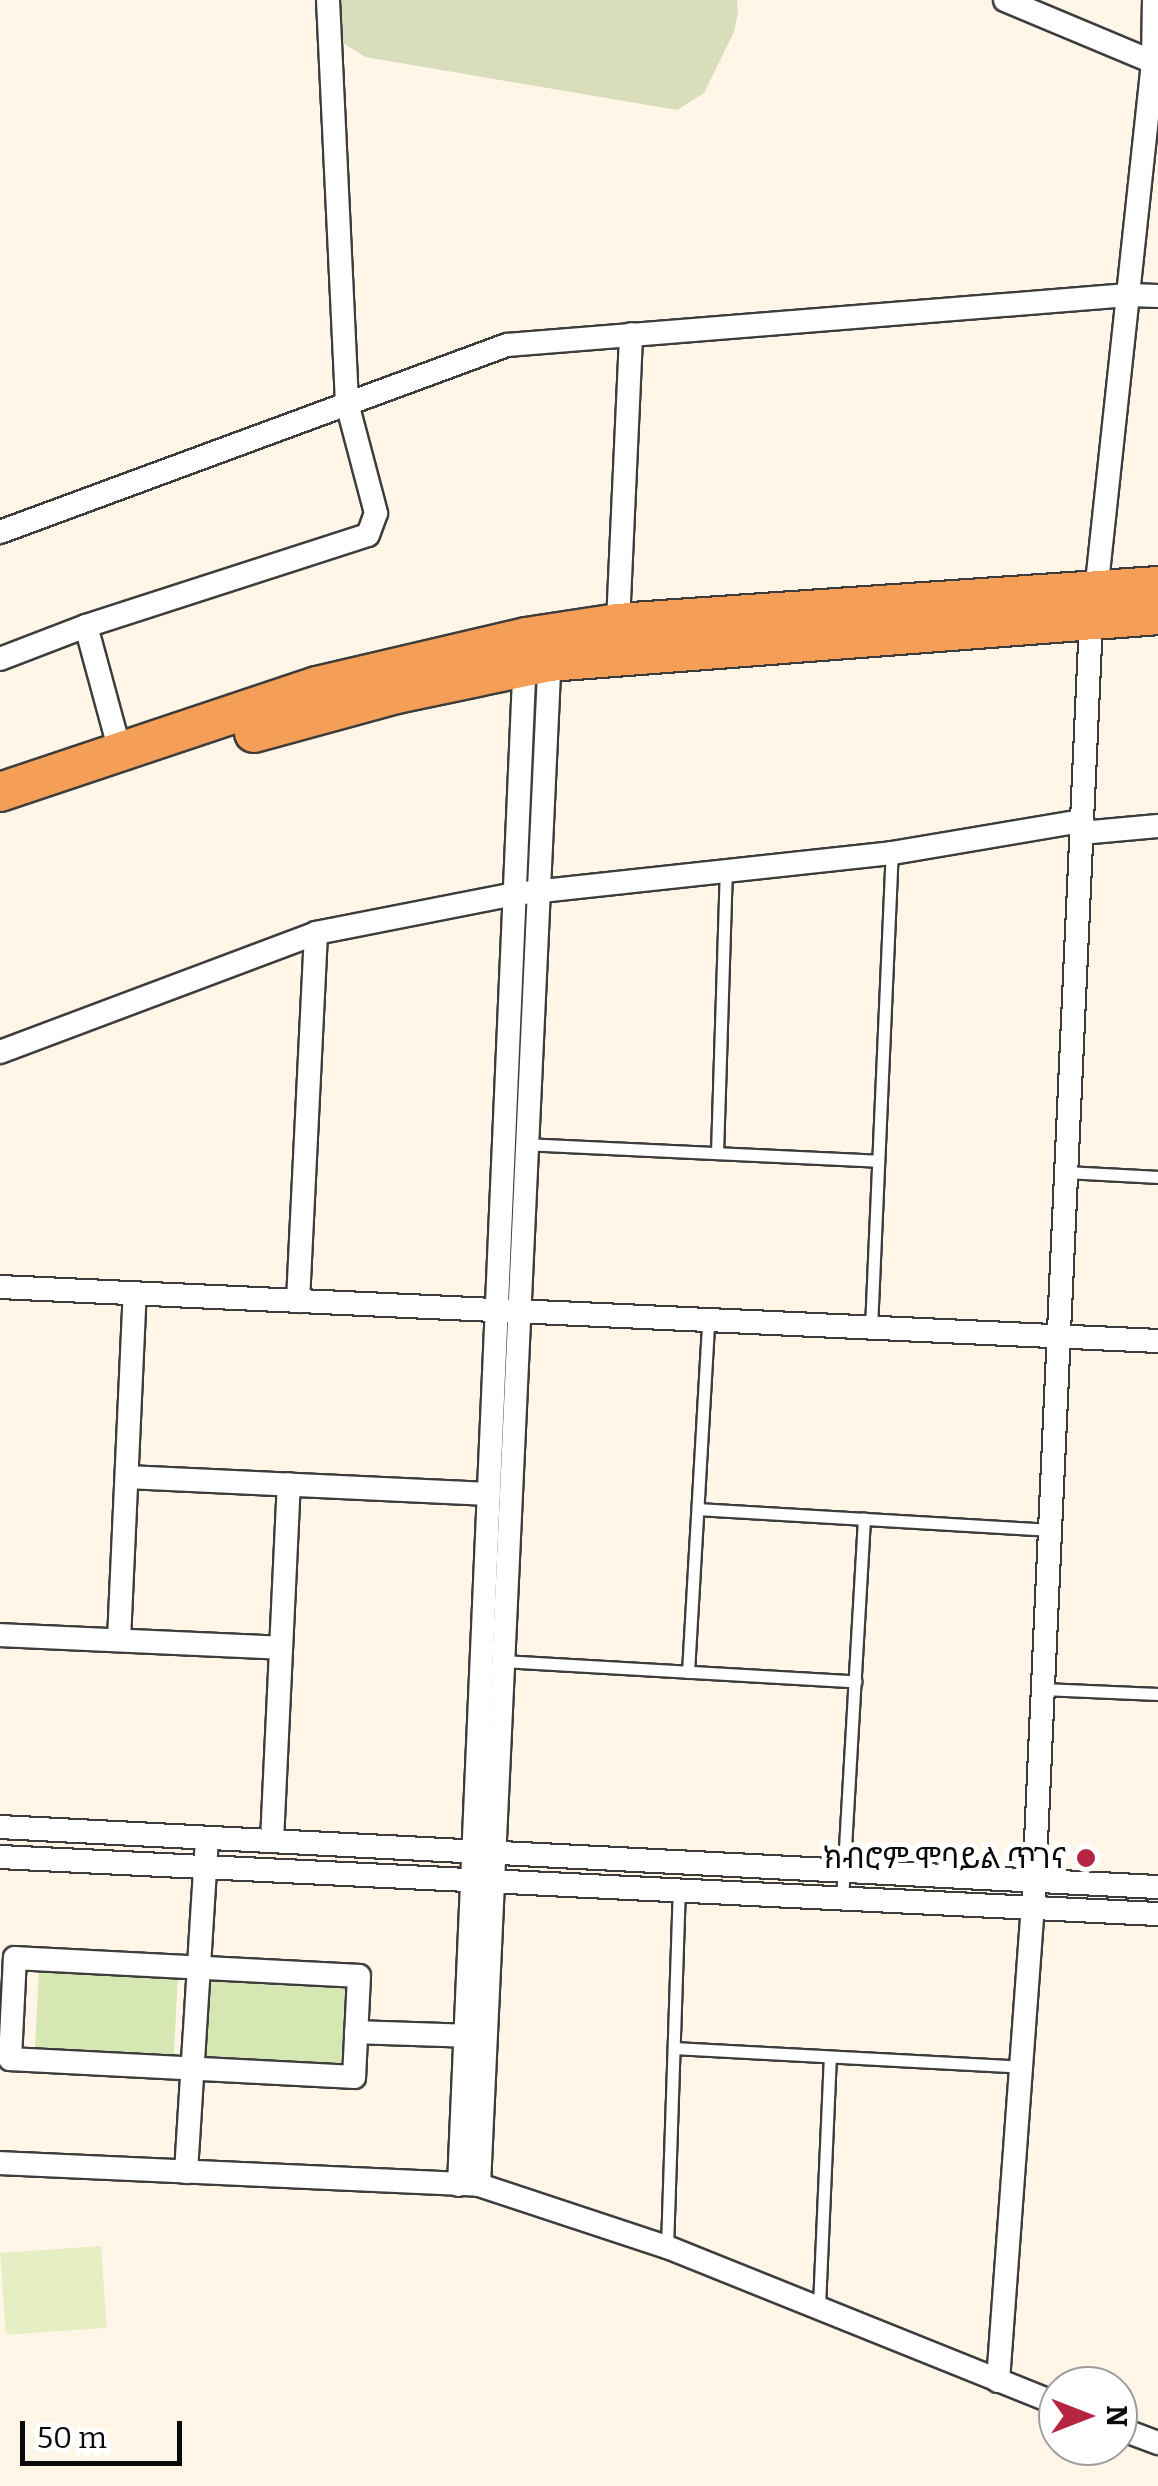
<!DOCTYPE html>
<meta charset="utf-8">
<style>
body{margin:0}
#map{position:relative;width:1158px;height:2486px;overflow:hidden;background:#fff6e7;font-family:Bitter,"Noto Sans Ethiopic",serif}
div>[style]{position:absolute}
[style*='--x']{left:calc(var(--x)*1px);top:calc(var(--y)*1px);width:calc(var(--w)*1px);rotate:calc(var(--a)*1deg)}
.green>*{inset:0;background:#d6e7b3;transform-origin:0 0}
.cemetery>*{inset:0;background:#d8debb}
.pitch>*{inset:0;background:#e6eec4;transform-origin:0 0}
.roads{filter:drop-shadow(2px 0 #3d3d3d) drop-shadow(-2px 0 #3d3d3d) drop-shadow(0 2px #3d3d3d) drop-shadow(0 -2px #3d3d3d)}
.service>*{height:11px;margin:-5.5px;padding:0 5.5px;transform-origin:5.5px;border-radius:5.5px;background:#fff}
.minor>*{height:22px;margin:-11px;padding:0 11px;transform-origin:11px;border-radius:11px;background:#fff}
.trunk>*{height:38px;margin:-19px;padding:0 19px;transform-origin:19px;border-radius:19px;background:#f49e58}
.dots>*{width:28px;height:28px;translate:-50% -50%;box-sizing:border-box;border:5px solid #fff;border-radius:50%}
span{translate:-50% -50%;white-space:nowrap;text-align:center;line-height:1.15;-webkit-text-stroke:10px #fff;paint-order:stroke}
.poi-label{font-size:30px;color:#0a0a0a}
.right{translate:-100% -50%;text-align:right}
.north{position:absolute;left:1038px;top:2366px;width:100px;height:100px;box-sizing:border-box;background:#fff;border:2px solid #9d9d9d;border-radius:50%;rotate:90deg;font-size:28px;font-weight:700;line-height:40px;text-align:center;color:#0a0a0a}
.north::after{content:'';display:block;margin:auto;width:35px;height:45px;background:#b62643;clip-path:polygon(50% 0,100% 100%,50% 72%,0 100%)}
.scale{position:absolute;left:20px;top:2421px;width:162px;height:45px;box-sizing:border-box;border:5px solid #0a0a0a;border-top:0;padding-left:12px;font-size:30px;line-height:35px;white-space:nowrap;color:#0a0a0a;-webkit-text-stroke:8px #fff;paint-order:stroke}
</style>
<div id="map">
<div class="green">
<div style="left:39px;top:1972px;width:139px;height:78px;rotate:3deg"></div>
<div style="left:208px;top:1980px;width:139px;height:77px;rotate:3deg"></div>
</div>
<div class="cemetery">
<div style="clip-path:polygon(338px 0,737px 0,738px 12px,734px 32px,704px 93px,677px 110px,365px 57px,337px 39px)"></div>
</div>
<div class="pitch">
<div style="left:101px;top:2246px;width:82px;height:101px;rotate:86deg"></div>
</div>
<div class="roads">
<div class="service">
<div style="--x:523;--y:1144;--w:355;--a:2.7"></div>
<div style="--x:717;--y:1153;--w:281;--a:-88.2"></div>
<div style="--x:1066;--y:1172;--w:92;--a:3.1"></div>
<div style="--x:871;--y:1328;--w:475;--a:-87.5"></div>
<div style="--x:698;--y:1509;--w:353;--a:3.4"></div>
<div style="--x:503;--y:1661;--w:353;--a:3.3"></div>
<div style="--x:688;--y:1672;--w:353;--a:-86.7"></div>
<div style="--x:1042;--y:1689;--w:116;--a:2.5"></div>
<div style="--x:842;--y:1900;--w:382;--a:-86.7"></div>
<div style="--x:674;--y:2048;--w:348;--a:3.1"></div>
<div style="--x:667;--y:2247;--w:357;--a:-88.1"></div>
<div style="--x:819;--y:2306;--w:249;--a:-87.5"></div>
</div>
<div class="minor">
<div style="--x:1005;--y:0;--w:166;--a:22.7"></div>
<div style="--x:0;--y:532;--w:540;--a:-20.25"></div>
<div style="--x:507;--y:345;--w:623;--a:-4.6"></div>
<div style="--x:1128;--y:295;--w:30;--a:2"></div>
<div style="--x:1096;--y:592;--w:533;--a:-83.86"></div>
<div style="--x:1153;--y:62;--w:62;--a:-89.1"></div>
<div style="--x:618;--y:623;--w:289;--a:-87.4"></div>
<div style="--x:86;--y:626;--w:130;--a:74.8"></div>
<div style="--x:0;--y:659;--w:92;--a:-21"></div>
<div style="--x:86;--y:626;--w:296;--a:-17.9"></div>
<div style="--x:368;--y:535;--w:23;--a:-70"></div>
<div style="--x:376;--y:513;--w:114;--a:-104.8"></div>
<div style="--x:347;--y:403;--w:403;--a:-92.7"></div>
<div style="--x:1081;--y:833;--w:77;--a:-5.2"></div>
<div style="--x:0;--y:1052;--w:338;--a:-20.6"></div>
<div style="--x:316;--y:933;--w:203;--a:-11.1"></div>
<div style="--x:515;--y:894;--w:379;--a:-6.2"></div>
<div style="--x:892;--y:853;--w:193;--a:-9.6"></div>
<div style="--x:0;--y:1287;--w:1159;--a:2.67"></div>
<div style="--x:298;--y:1301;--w:368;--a:-87.2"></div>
<div style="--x:127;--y:1477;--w:362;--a:2.7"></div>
<div style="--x:0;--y:1635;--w:281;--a:2.6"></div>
<div style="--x:119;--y:1640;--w:347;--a:-87.4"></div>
<div style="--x:0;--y:1827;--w:1160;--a:2.97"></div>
<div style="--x:272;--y:1841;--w:357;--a:-87.3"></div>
<div style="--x:0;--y:1857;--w:1159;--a:2.82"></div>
<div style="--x:15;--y:1958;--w:344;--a:3"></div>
<div style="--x:359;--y:1976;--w:101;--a:92.8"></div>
<div style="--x:354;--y:2077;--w:344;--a:-177"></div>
<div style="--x:10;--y:2059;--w:101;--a:-87.2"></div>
<div style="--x:356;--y:2032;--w:122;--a:1.9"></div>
<div style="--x:0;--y:2163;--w:480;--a:2.6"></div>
<div style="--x:479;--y:2185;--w:198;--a:18.3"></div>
<div style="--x:667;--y:2247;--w:421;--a:21.9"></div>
<div style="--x:186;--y:2172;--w:322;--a:-86.4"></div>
<div style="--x:459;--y:2185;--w:1531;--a:-87.53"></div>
<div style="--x:479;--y:2185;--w:1537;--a:-87.35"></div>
<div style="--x:998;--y:2381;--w:474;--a:-85.8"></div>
<div style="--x:1033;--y:1908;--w:1287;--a:-87.42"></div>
<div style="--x:1118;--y:2428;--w:43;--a:20.6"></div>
</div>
<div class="trunk">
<div style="--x:254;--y:733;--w:148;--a:-15.3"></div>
<div style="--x:397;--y:694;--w:155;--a:-11.9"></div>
<div style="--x:549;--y:662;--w:611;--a:-4.41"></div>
<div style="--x:0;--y:792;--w:334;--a:-18.5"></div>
<div style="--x:317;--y:686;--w:215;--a:-13.2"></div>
<div style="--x:526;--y:637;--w:93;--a:-8.7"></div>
<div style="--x:618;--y:623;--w:541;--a:-3.92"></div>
</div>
</div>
<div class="dots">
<div style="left:1086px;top:1858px;background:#b62643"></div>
</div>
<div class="poi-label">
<span class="right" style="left:1066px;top:1858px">ክብሮም ሞባይል ጥገና</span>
</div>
<div class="north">N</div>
<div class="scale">50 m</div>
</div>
